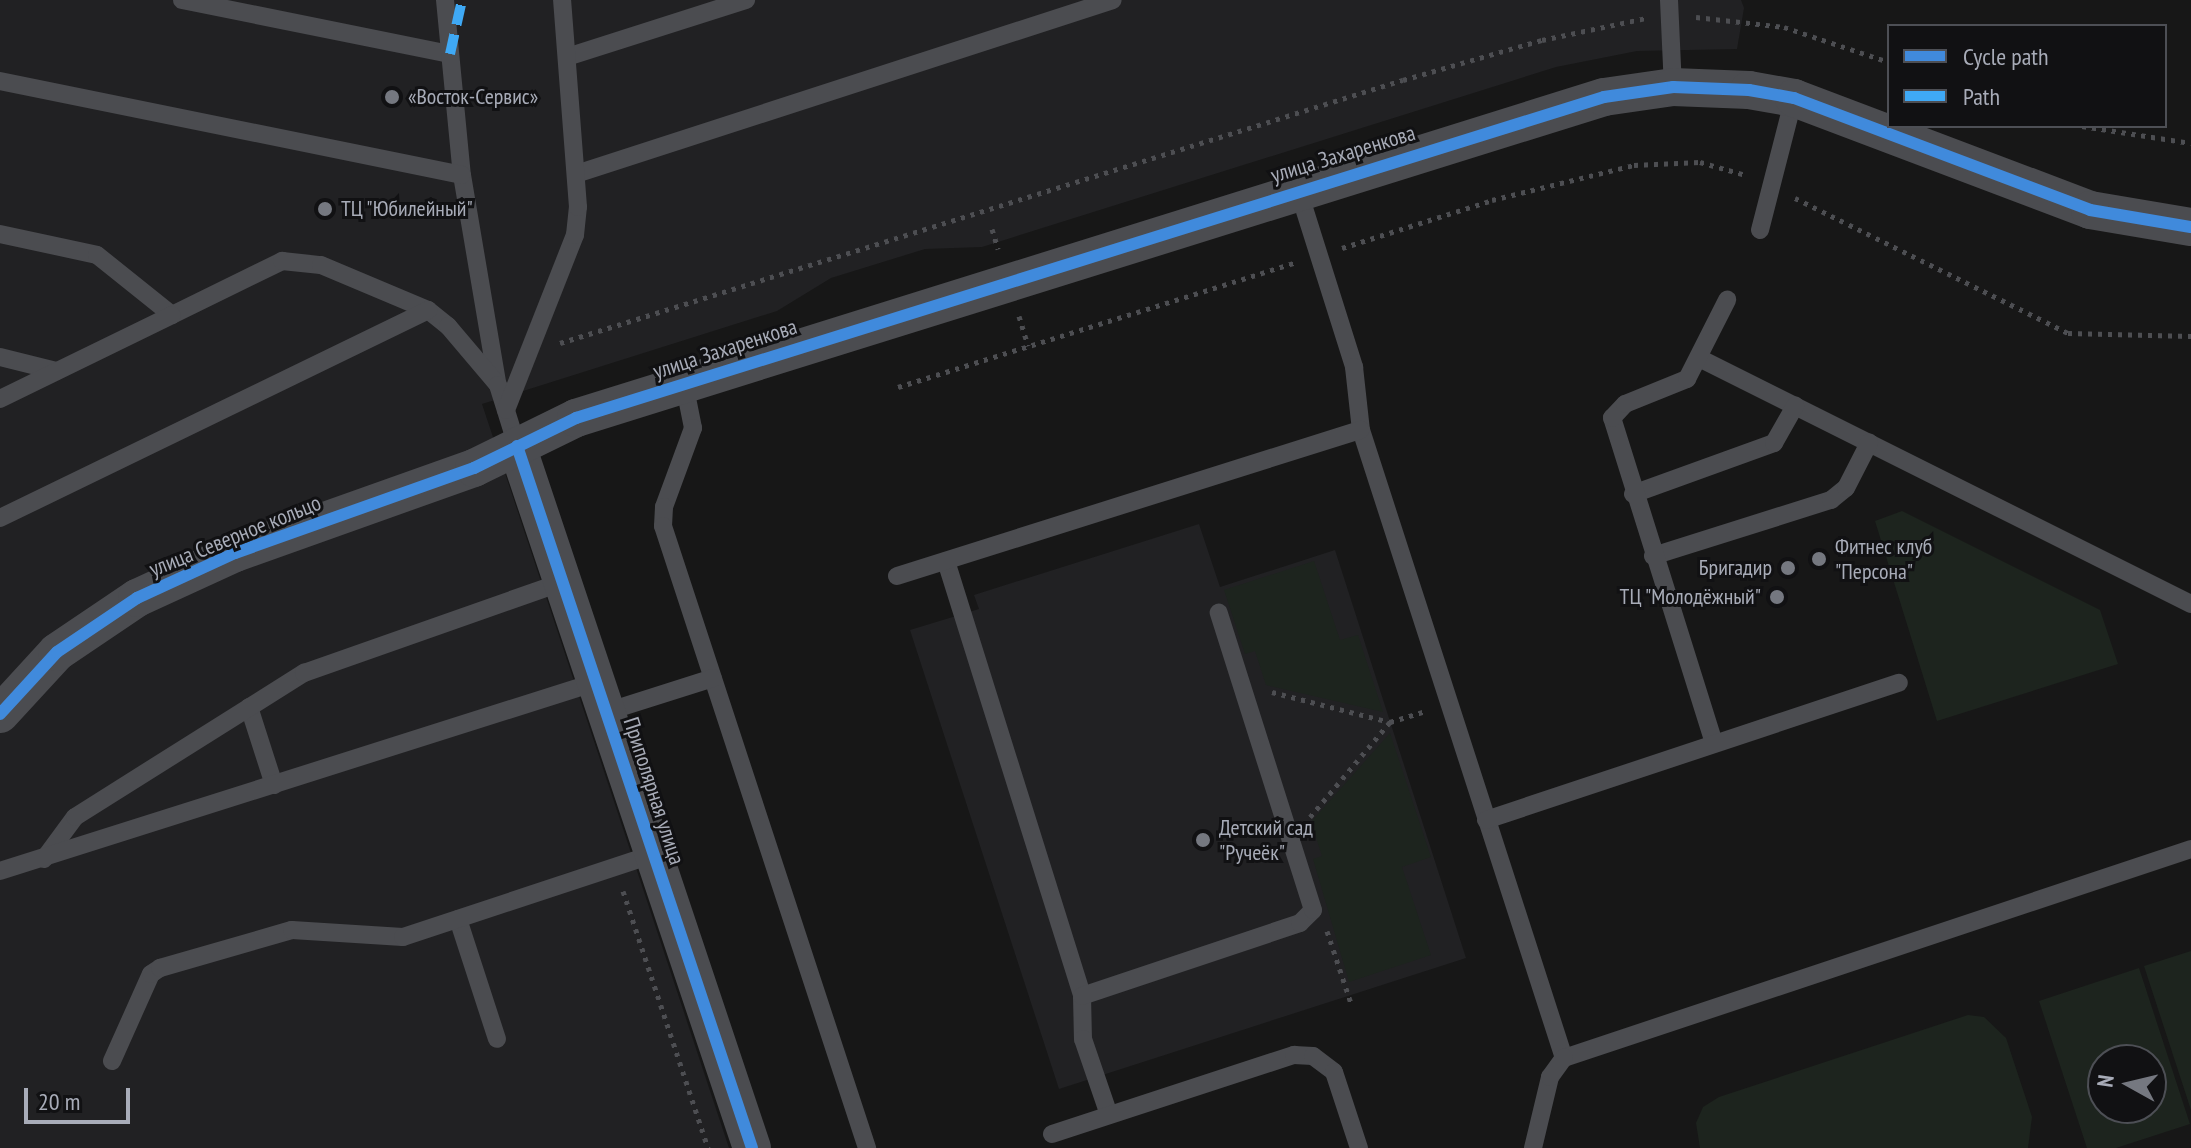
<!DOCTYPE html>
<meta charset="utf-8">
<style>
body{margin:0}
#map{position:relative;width:2191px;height:1148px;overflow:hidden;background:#171717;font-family:"PT Sans Narrow",sans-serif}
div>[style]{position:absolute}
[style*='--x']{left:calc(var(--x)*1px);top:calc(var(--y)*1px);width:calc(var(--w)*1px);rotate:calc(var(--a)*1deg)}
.built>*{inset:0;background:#212123}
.green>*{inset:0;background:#1d241e}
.path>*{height:5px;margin-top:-2.5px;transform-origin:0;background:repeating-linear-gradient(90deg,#4d4e52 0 4px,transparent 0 10px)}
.service>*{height:18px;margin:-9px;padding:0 9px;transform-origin:9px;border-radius:9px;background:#4b4c50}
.minor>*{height:38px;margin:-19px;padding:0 19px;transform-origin:19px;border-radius:19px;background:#4b4c50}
.quiet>*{height:10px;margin-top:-5px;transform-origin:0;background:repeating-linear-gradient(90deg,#3fa9f5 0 20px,transparent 0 30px)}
.cycleway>*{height:12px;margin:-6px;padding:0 6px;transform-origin:6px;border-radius:6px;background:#408adc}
.dots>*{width:22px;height:22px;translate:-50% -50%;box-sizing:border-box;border:4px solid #111113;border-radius:50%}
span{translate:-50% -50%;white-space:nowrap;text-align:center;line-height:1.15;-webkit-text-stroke:6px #111113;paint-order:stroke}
.poi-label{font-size:22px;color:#a8acb8}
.left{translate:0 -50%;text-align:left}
.right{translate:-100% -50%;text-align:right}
.street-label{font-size:22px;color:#a8acb8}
.legend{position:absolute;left:1887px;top:24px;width:280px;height:104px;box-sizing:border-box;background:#111113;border:2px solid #4d4f55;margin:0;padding:10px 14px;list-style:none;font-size:24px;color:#a8acb8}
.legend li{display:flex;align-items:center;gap:16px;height:40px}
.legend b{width:40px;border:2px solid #4d4f55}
.north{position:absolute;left:2087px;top:1044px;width:80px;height:80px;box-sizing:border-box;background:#111113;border:2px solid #4d4f55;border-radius:50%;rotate:278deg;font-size:22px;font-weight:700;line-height:32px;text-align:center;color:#a8acb8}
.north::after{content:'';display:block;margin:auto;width:28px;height:36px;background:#757880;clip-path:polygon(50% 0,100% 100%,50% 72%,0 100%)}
.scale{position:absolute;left:24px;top:1088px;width:106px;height:36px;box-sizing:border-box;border:4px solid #a8acb8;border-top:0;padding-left:10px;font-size:24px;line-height:28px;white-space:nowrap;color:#a8acb8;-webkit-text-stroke:6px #111113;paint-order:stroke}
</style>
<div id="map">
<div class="built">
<div style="clip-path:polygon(0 0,1741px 0,1744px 8px,1737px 49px,1637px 51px,1556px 67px,982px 247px,925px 249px,831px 278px,777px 311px,482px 404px,729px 1148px,0 1148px)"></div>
<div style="clip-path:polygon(1199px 524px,1220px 587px,1335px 550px,1466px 958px,1059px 1089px,910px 630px,979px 609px,974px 595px)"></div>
</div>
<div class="green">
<div style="clip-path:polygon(1902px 511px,2100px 610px,2118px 664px,1937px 721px,1875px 521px)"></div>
<div style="clip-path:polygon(1314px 561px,1340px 640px,1358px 635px,1383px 712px,1266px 685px,1255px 651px,1245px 654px,1224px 590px)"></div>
<div style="clip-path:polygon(1390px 733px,1431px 857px,1402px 867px,1431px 955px,1349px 982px,1313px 859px,1322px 856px,1311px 822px)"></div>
<div style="clip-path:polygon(2191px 951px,2191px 1110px,2144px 966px)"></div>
<div style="clip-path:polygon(evenodd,2139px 968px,2190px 1124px,2116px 1148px,2087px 1148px,2039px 1001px,2139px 968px,2103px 1060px,2151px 1060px,2151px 1108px,2103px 1108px,2103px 1060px)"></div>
<div style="clip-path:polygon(1968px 1015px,1984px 1017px,2006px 1038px,2032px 1117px,2028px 1148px,1700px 1148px,1696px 1123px,1703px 1107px,1719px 1097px)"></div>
</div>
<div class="path">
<div style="--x:1696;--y:17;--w:89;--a:6.5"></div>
<div style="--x:1784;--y:27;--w:111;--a:18.4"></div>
<div style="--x:2082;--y:126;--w:110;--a:8.9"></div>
<div style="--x:1795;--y:198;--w:305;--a:26.3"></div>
<div style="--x:2068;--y:333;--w:123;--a:1.4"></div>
<div style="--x:992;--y:229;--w:21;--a:73"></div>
<div style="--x:1342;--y:248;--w:157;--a:-17.7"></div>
<div style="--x:1492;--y:200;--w:146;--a:-13.8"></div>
<div style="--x:1634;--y:165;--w:66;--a:-2.6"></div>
<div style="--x:1700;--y:162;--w:48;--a:15.8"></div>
<div style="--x:1019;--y:316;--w:31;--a:73"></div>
<div style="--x:560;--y:343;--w:883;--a:-17.33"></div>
<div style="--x:1403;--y:80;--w:145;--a:-16.1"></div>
<div style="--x:1542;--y:40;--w:106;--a:-11.9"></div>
<div style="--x:898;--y:387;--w:415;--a:-17.4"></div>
<div style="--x:1272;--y:692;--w:122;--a:14.3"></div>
<div style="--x:1310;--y:817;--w:124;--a:-49.9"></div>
<div style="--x:1390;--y:722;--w:37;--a:-17"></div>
<div style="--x:623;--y:891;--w:271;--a:71.7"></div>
<div style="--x:1327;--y:931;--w:79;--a:71.6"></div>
</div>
<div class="service">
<div style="--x:182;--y:0;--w:273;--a:11.4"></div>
<div style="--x:445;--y:0;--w:176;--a:84.5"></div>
<div style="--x:462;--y:175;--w:210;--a:80.4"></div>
<div style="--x:1669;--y:0;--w:87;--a:87.4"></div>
<div style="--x:567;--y:57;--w:188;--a:-17.7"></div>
<div style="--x:0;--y:81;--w:471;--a:11.5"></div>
<div style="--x:576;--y:174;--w:564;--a:-17.95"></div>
<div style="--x:1298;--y:189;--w:187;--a:72.5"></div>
<div style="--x:1354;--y:367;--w:63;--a:83.7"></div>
<div style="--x:1361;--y:430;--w:660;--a:72.09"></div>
<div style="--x:1564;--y:1058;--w:661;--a:-18.43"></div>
<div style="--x:1760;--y:230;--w:136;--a:-75.6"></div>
<div style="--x:0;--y:234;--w:99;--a:12.2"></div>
<div style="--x:97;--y:255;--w:96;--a:38.7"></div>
<div style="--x:172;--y:315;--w:123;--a:-26.1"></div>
<div style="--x:282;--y:261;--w:39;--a:6"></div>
<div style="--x:321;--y:265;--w:116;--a:22.8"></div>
<div style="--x:428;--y:310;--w:26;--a:39"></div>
<div style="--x:448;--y:326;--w:77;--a:49.7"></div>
<div style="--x:498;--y:385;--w:64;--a:72.7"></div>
<div style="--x:0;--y:357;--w:58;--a:14"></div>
<div style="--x:1699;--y:358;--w:550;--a:26.57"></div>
<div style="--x:684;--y:383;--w:46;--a:78.7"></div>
<div style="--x:693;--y:428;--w:84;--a:110.2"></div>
<div style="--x:664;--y:507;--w:19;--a:93"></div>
<div style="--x:663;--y:526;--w:655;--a:71.84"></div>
<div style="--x:0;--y:399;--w:191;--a:-26"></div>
<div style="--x:506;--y:410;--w:188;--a:-68.5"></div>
<div style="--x:575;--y:235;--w:28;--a:-84"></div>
<div style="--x:578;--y:207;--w:208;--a:-94.4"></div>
<div style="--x:1633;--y:494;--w:150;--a:-19.9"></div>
<div style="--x:1774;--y:443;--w:43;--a:-60.4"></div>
<div style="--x:0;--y:518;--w:476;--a:-25.9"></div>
<div style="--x:1653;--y:556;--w:187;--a:-17.5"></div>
<div style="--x:1831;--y:500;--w:19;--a:-39"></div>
<div style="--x:1846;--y:488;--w:51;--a:-62.9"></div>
<div style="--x:946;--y:561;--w:456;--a:72.6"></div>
<div style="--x:1082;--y:996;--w:43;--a:88.7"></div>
<div style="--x:1083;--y:1039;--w:80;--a:71.1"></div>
<div style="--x:897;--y:576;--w:486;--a:-17.5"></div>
<div style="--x:249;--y:707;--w:82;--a:72.2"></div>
<div style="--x:606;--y:712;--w:112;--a:-17.6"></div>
<div style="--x:1714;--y:743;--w:341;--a:-107.4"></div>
<div style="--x:1612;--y:418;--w:19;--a:-47"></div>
<div style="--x:1625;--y:404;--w:67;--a:-22"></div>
<div style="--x:1687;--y:379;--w:89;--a:-63.1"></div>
<div style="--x:1486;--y:820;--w:435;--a:-18.4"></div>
<div style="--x:44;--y:859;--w:52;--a:-53.6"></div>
<div style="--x:75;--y:817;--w:271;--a:-32.2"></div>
<div style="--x:304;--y:673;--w:275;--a:-19.4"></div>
<div style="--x:0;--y:871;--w:625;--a:-17.59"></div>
<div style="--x:458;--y:919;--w:126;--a:72"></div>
<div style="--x:1082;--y:996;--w:230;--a:-18.5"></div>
<div style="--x:1300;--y:923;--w:18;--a:-45"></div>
<div style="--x:1313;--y:910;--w:312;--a:-107.6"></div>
<div style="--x:112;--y:1061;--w:95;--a:-65.9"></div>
<div style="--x:151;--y:974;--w:11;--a:-34"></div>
<div style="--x:160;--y:968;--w:137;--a:-16.1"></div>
<div style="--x:292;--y:930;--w:111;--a:3.6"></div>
<div style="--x:403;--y:937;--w:264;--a:-18.3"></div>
<div style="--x:1052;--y:1134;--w:255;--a:-18.1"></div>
<div style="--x:1294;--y:1055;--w:19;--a:3"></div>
<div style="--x:1313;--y:1056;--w:26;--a:37"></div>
<div style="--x:1334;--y:1072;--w:80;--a:71.8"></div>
<div style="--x:1533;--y:1148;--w:73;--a:-76.5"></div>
<div style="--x:1550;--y:1077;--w:24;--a:-54"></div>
</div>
<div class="minor">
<div style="--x:517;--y:446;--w:740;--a:71.49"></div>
<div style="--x:0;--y:714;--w:84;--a:-47.4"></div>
<div style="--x:57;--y:652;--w:97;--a:-34"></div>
<div style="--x:137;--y:598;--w:108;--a:-24.7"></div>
<div style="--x:235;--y:553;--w:254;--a:-19.6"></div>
<div style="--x:474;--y:468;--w:114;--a:-26.1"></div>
<div style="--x:576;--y:418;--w:1077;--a:-17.34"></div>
<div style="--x:1604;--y:97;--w:70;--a:-8.2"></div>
<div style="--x:1673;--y:87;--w:76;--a:2.3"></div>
<div style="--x:1749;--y:90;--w:46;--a:10.1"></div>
<div style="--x:1794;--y:98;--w:316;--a:20.7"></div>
<div style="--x:2090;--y:210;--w:102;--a:9.6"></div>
</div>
<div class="quiet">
<div style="--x:450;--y:54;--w:55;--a:-77.5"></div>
</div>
<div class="cycleway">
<div style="--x:517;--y:446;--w:740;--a:71.49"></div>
<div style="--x:0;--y:714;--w:84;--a:-47.4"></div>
<div style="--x:57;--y:652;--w:97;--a:-34"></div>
<div style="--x:137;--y:598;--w:108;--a:-24.7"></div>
<div style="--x:235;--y:553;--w:254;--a:-19.6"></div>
<div style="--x:474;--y:468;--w:114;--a:-26.1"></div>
<div style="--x:576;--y:418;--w:1077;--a:-17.34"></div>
<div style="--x:1604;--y:97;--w:70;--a:-8.2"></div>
<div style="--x:1673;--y:87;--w:76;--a:2.3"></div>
<div style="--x:1749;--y:90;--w:46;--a:10.1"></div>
<div style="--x:1794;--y:98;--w:316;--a:20.7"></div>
<div style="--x:2090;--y:210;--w:102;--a:9.6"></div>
</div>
<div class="dots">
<div style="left:392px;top:97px;background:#757880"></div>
<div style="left:325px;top:209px;background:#757880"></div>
<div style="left:1819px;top:559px;background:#757880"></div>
<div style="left:1788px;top:568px;background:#757880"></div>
<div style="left:1777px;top:597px;background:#757880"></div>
<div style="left:1203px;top:840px;background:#757880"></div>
</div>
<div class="poi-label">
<span class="left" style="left:408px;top:97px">«Восток-Сервис»</span>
<span class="left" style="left:341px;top:209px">ТЦ "Юбилейный"</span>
<span class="left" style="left:1835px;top:559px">Фитнес клуб<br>"Персона"</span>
<span class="right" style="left:1772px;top:568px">Бригадир</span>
<span class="right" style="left:1761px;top:597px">ТЦ "Молодёжный"</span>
<span class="left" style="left:1219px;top:840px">Детский сад<br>"Ручеёк"</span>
</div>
<div class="street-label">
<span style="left:1343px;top:154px;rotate:-17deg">улица Захаренкова</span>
<span style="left:725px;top:349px;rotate:-18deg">улица Захаренкова</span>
<span style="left:235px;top:536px;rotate:-22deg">улица Северное кольцо</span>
<span style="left:654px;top:791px;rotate:72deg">Приполярная улица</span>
</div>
<ul class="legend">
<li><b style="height:10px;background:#408adc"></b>Cycle path</li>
<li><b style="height:10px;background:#3fa9f5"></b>Path</li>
</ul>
<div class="north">N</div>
<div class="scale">20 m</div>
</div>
